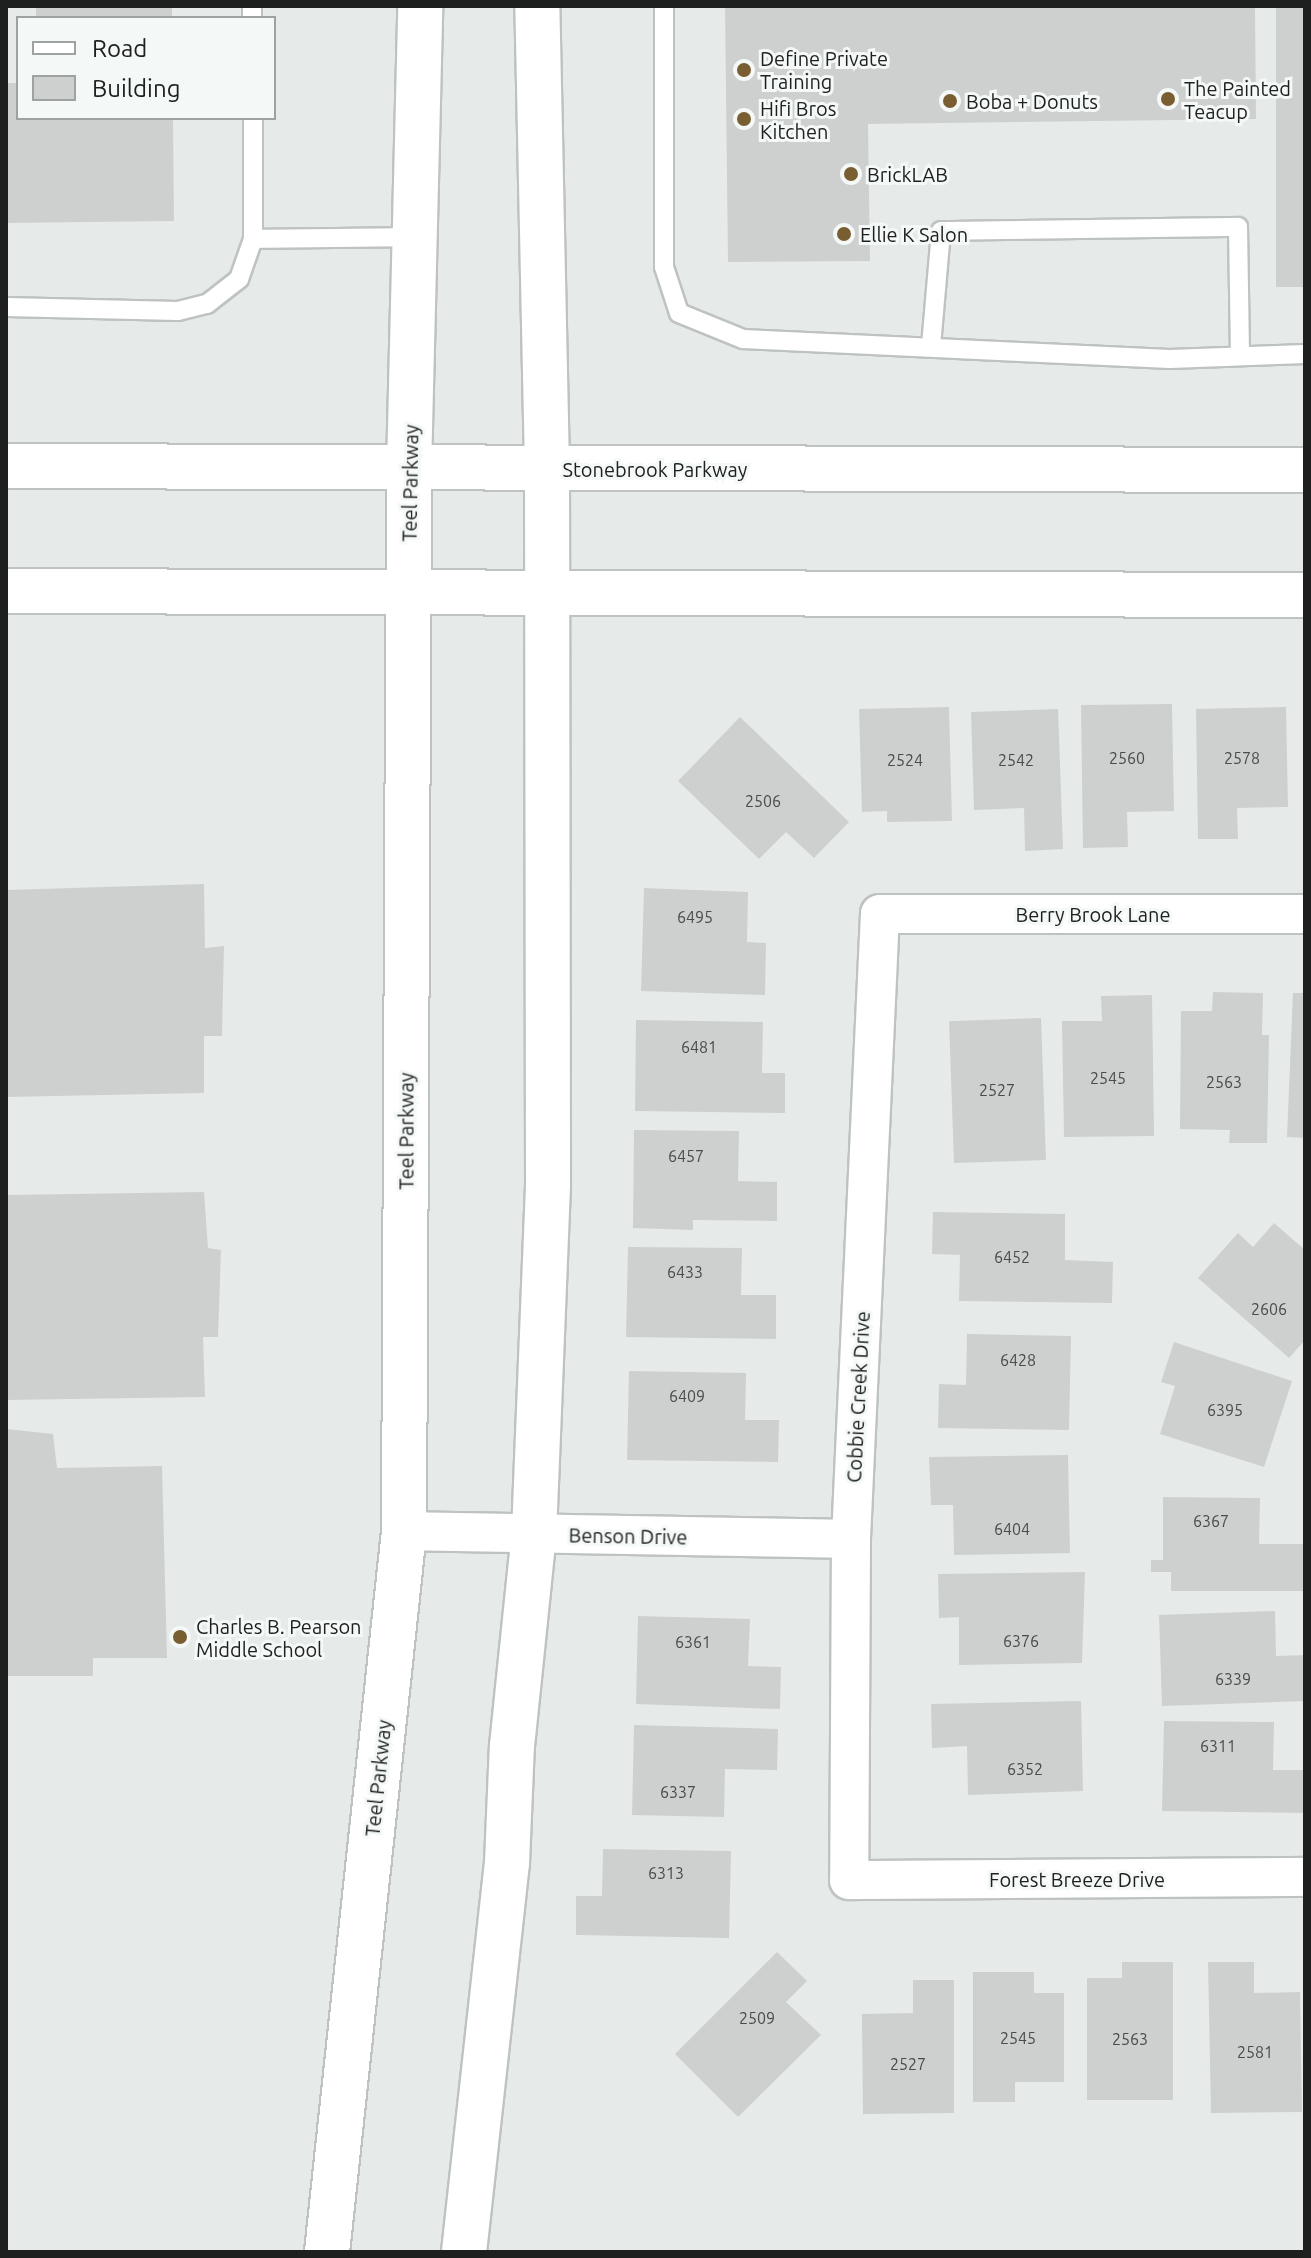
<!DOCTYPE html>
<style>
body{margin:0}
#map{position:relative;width:1311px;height:2258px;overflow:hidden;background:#e6ebea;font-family:Ubuntu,sans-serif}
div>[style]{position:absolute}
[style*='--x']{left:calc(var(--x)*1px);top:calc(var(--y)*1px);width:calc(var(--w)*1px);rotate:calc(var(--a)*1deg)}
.building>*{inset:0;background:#cdd0ce;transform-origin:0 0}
.roads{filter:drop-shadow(2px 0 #bec3c2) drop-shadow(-2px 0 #bec3c2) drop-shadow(0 2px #bec3c2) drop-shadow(0 -2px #bec3c2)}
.service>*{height:18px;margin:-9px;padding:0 9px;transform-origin:9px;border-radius:9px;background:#fff}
.minor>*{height:38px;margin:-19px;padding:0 19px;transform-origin:19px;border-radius:19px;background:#fff}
.secondary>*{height:44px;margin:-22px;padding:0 22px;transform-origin:22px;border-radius:22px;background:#fff}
.dots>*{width:22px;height:22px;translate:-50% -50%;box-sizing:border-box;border:4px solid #f4f8f7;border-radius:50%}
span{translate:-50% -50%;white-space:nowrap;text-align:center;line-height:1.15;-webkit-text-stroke:6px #f4f8f7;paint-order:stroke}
.number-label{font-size:16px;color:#4a4c4b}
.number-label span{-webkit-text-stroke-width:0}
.poi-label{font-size:20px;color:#1e201f}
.left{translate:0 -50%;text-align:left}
.street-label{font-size:20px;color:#1e201f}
.frame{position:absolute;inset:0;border:8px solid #1e201f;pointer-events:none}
.legend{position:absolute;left:16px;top:16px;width:260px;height:104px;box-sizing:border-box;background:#f4f8f7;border:2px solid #9ea2a1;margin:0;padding:10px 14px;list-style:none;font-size:24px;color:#1e201f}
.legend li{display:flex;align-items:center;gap:16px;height:40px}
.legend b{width:40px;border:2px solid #9ea2a1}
</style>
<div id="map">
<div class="building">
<div style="left:36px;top:6px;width:136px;height:12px"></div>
<div style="clip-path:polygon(725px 6px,1255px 6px,1256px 119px,868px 124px,870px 261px,728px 262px)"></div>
<div style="left:1276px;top:6px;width:29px;height:281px"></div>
<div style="clip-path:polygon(6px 83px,18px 83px,18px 118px,173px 118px,174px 221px,6px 223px)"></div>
<div style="clip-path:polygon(1172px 704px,1174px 811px,1127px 812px,1128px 847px,1083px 848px,1081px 705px)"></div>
<div style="clip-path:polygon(949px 707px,952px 821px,887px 822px,887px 811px,862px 812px,859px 709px)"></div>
<div style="clip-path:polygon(1286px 707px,1288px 807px,1237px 808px,1238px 839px,1198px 839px,1196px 709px)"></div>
<div style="clip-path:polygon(1058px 709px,1063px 849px,1025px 851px,1024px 808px,974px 810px,971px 712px)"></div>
<div style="clip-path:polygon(740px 717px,849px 822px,814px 858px,786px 832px,759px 859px,678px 781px)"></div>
<div style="clip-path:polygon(204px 884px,205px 948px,224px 946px,222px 1036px,204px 1036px,204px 1093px,6px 1097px,6px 890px)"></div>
<div style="clip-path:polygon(644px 888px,748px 892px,747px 942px,766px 943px,765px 995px,641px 991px)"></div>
<div style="clip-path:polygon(1213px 992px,1263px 993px,1262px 1035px,1269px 1035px,1267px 1143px,1229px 1143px,1230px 1130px,1180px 1129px,1181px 1011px,1212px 1011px)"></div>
<div style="clip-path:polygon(1293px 993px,1305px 993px,1305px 1138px,1287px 1137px)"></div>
<div style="clip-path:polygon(1152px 995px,1154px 1136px,1064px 1137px,1062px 1021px,1102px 1021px,1101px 996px)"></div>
<div style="left:1041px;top:1018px;width:142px;height:92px;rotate:88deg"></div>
<div style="clip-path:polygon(636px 1020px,763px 1022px,762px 1073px,785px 1073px,785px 1113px,635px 1111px)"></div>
<div style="clip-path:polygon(634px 1130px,739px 1131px,738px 1181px,777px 1182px,777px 1221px,693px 1220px,693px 1230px,633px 1228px)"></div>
<div style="clip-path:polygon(204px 1192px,208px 1248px,221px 1250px,218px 1337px,203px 1337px,205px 1397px,6px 1400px,6px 1195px)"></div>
<div style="clip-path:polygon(933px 1212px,1065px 1214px,1065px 1260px,1113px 1262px,1112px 1303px,959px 1301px,960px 1255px,932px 1254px)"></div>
<div style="clip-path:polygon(1274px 1223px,1305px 1250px,1305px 1340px,1289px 1358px,1198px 1278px,1238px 1233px,1253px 1247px)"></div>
<div style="clip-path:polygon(628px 1247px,742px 1248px,741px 1295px,776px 1295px,776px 1339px,626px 1337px)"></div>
<div style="clip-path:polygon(967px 1334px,1071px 1336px,1069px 1430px,938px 1428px,939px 1384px,966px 1385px)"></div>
<div style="clip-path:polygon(1174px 1342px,1292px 1381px,1264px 1467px,1160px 1434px,1175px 1386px,1161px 1382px)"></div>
<div style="clip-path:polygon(629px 1371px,746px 1373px,745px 1420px,779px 1420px,778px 1462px,627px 1460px)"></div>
<div style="clip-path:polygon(6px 1429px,53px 1434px,57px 1468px,162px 1466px,167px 1658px,93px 1658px,93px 1676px,6px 1676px)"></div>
<div style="clip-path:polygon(1068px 1455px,1070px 1553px,954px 1555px,953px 1505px,931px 1505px,929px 1457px)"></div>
<div style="clip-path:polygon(1163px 1497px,1260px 1498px,1259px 1544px,1305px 1544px,1305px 1591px,1171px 1591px,1171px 1572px,1151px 1572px,1151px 1560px,1163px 1560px)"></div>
<div style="clip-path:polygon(1085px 1572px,1082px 1663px,959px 1665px,959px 1617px,939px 1618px,938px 1574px)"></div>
<div style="clip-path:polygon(1275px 1611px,1276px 1656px,1305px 1655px,1305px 1701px,1162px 1706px,1159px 1615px)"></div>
<div style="clip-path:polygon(638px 1616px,750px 1619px,748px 1666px,781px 1667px,780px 1709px,636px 1704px)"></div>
<div style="clip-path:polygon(1081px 1701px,1083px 1791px,968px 1795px,967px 1746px,932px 1748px,931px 1704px)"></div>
<div style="clip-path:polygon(1164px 1721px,1274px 1722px,1273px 1770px,1305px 1770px,1305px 1813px,1162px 1811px)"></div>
<div style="clip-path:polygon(634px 1725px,778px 1729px,777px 1770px,725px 1769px,724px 1817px,632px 1815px)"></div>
<div style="clip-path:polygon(603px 1849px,731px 1851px,729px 1938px,576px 1935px,576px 1896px,602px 1896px)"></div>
<div style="clip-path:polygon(777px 1952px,807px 1981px,786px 2002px,821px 2035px,738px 2117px,675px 2054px)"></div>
<div style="clip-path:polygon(1122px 1962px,1173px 1962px,1173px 2100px,1087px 2100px,1087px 1978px,1122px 1978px)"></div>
<div style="clip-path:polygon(1208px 1962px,1254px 1962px,1254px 1993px,1300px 1992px,1302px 2112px,1211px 2113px)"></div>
<div style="clip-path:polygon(973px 1972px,1034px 1972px,1034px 1993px,1064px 1993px,1064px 2082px,1015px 2082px,1015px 2102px,973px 2102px)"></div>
<div style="clip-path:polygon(913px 1980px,954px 1980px,954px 2113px,863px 2114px,862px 2014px,913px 2013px)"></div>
</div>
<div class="roads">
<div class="service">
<div style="--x:252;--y:6;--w:12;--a:90"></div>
<div style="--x:664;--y:6;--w:261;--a:90"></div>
<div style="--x:664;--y:267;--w:48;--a:71.9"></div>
<div style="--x:679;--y:313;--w:69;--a:22.1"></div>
<div style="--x:743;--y:339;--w:427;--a:2.7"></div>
<div style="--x:1170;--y:359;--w:135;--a:-2.1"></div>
<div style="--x:253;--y:239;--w:161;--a:-0.7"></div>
<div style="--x:6;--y:307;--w:172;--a:1.3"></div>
<div style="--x:178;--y:311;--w:30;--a:-14"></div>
<div style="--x:207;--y:304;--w:41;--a:-38"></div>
<div style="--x:239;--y:279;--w:42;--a:-70.7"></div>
<div style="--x:253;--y:239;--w:121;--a:-90"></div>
<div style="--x:931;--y:346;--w:115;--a:-85"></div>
<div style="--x:941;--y:231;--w:297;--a:-0.8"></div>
<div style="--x:1238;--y:227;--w:129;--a:89.1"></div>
</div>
<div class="minor">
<div style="--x:1305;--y:914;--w:425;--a:180"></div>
<div style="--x:880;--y:914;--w:626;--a:92.66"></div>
<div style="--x:851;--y:1539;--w:341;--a:90.3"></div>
<div style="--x:849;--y:1880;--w:456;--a:-0.4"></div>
<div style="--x:404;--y:1531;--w:447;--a:1"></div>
</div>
<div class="secondary">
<div style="--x:6;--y:466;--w:1299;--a:0.18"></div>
<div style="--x:6;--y:591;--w:1299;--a:0.18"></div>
<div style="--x:327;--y:2252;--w:725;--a:-83.9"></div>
<div style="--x:404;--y:1531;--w:1062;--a:-89.73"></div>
<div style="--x:409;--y:469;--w:463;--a:-88.6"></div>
<div style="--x:464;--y:2252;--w:391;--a:-83.7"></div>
<div style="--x:507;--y:1863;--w:117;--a:-87.6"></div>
<div style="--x:512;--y:1746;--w:213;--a:-84.1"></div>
<div style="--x:534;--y:1534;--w:351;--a:-87.7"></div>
<div style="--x:548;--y:1183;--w:715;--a:-90.08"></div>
<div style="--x:547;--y:468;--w:462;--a:-91.2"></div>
</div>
</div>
<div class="dots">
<div style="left:744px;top:70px;background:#785e30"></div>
<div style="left:1168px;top:99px;background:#785e30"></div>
<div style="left:950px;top:101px;background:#785e30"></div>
<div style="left:744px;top:119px;background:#785e30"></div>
<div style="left:851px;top:174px;background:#785e30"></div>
<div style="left:844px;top:234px;background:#785e30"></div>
<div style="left:180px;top:1637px;background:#785e30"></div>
</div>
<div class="number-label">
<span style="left:1127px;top:758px">2560</span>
<span style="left:1242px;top:758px">2578</span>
<span style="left:905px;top:760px">2524</span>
<span style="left:1016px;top:760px">2542</span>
<span style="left:763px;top:801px">2506</span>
<span style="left:695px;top:917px">6495</span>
<span style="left:699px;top:1047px">6481</span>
<span style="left:1108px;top:1078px">2545</span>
<span style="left:1224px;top:1082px">2563</span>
<span style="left:997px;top:1090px">2527</span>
<span style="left:686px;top:1156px">6457</span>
<span style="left:1012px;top:1257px">6452</span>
<span style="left:685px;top:1272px">6433</span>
<span style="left:1269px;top:1309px">2606</span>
<span style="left:1018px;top:1360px">6428</span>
<span style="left:687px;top:1396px">6409</span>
<span style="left:1225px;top:1410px">6395</span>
<span style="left:1211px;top:1521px">6367</span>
<span style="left:1012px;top:1529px">6404</span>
<span style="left:1021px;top:1641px">6376</span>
<span style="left:693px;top:1642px">6361</span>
<span style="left:1233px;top:1679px">6339</span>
<span style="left:1218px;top:1746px">6311</span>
<span style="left:1025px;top:1769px">6352</span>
<span style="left:678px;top:1792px">6337</span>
<span style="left:666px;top:1873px">6313</span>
<span style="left:757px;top:2018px">2509</span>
<span style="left:1018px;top:2038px">2545</span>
<span style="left:1130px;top:2039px">2563</span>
<span style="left:1255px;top:2052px">2581</span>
<span style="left:908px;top:2064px">2527</span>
</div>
<div class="poi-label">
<span class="left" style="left:760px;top:70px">Define Private<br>Training</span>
<span class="left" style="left:1184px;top:100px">The Painted<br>Teacup</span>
<span class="left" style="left:966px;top:101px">Boba + Donuts</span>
<span class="left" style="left:760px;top:120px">Hifi Bros<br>Kitchen</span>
<span class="left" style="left:867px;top:174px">BrickLAB</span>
<span class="left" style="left:860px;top:234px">Ellie K Salon</span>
<span class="left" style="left:196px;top:1638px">Charles B. Pearson<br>Middle School</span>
</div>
<div class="street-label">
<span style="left:655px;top:469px">Stonebrook Parkway</span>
<span style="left:410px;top:483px;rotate:-89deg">Teel Parkway</span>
<span style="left:1093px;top:914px">Berry Brook Lane</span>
<span style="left:406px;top:1131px;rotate:-90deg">Teel Parkway</span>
<span style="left:858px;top:1397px;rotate:-87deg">Cobbie Creek Drive</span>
<span style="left:628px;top:1536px;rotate:1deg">Benson Drive</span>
<span style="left:378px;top:1778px;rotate:-84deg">Teel Parkway</span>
<span style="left:1077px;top:1879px">Forest Breeze Drive</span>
</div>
<div class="frame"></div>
<ul class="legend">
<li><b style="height:10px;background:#fff"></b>Road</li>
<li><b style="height:22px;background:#cdd0ce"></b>Building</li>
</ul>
</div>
